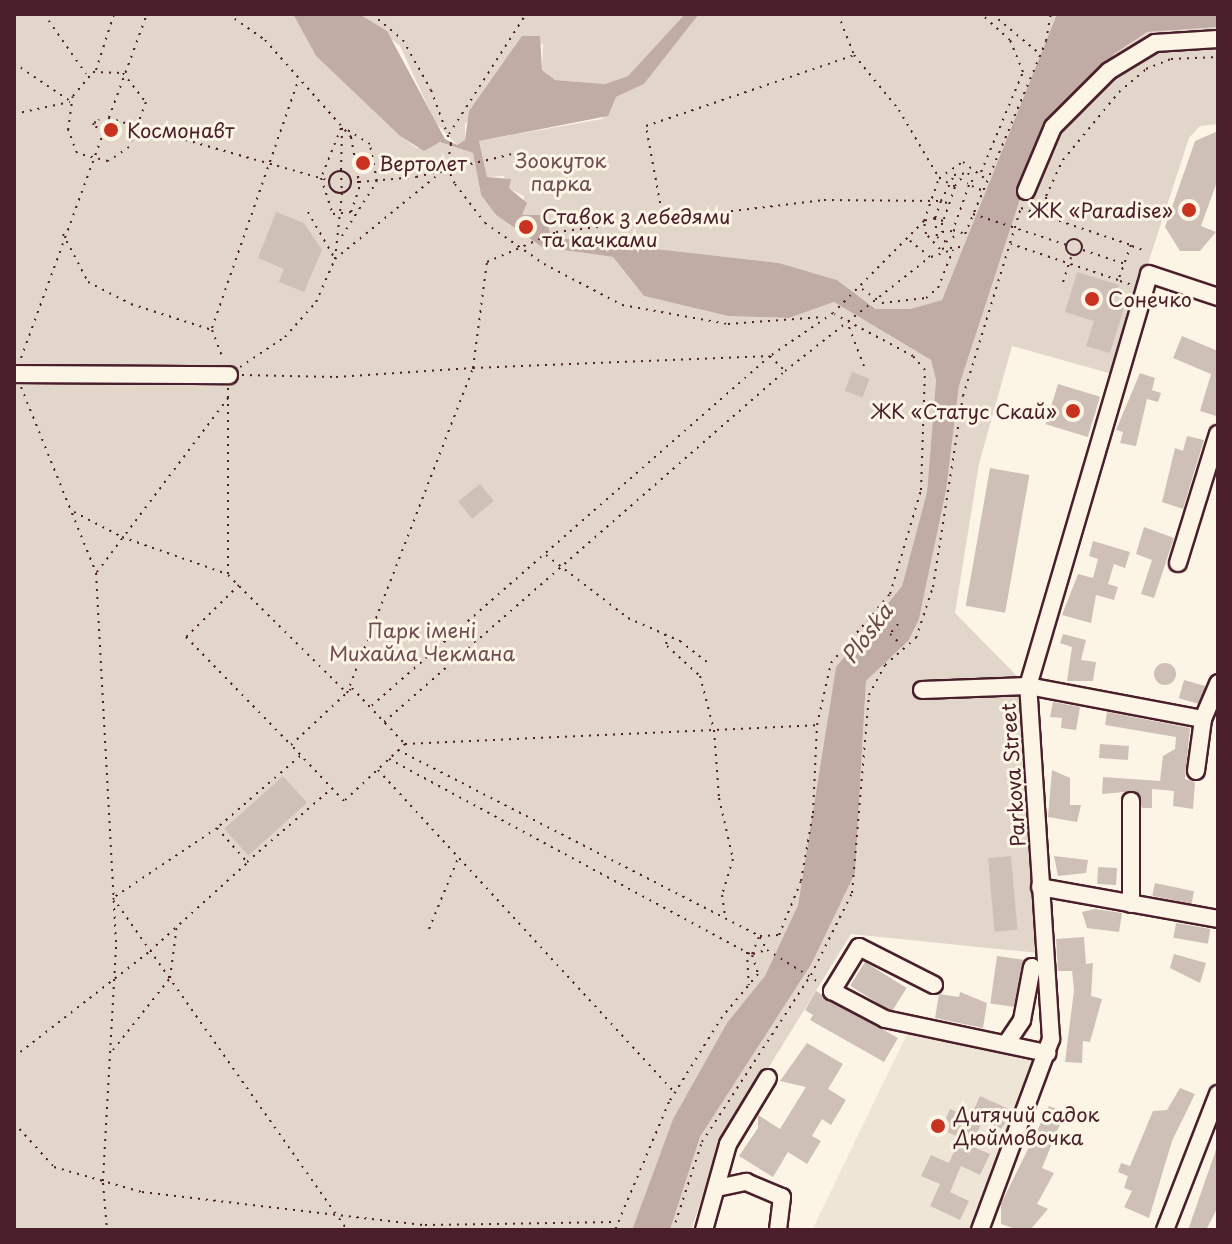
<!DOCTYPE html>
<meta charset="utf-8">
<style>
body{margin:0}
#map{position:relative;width:1232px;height:1244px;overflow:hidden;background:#fcf5e5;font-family:"Playpen Sans",sans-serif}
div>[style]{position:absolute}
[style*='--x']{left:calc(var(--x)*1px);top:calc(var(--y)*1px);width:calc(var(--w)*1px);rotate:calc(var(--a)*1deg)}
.built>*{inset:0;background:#eee5d7}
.green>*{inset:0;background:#e2d5ca}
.water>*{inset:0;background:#c0aca5}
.building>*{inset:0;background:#cfc0b7;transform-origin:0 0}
.round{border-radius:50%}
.path>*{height:2px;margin-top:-1px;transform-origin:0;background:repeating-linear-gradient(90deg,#4a1f2b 0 2px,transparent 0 8px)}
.path>.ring{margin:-1px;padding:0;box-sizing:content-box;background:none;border:2px solid #4a1f2b;border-radius:50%}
.roads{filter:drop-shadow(2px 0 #4a1f2b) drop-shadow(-2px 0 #4a1f2b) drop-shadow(0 2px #4a1f2b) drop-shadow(0 -2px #4a1f2b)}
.minor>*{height:16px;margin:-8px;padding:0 8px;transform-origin:8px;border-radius:8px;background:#fcf5e5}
.path-bridge>*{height:2px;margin-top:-1px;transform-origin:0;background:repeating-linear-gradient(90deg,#4a1f2b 0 2px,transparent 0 8px)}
.dots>*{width:22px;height:22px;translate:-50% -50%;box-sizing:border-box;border:4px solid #fcf5e5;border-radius:50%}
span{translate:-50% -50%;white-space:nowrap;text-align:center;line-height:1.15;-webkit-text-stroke:6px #fcf5e5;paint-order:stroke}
.poi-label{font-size:20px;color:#4a1f2b}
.left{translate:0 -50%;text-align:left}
.right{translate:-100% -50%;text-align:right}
.park-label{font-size:20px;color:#704c53}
.street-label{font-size:20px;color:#4a1f2b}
.water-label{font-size:22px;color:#6d4950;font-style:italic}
.frame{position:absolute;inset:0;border:16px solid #4a1f2b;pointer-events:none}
</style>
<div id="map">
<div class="built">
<div style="clip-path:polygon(908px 1032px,1039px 1060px,971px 1230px,812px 1230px)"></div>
</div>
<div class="green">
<div style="clip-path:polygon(14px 14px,293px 14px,316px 56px,400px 136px,417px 148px,440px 142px,473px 153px,481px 195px,496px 215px,542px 247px,613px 257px,644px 296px,728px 316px,789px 318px,834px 302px,931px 360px,936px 380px,927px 492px,902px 586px,836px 667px,798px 905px,765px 977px,727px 1023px,673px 1119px,632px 1230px,14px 1230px)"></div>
<div style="clip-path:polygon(359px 14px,685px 14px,628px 76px,605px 84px,555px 80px,542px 70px,543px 43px,465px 124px,465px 140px,457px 145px,435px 122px,400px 46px)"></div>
<div style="clip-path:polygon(699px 14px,1057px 14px,942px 300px,910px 309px,877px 309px,837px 280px,779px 263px,630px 246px,616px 235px,552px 240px,522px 215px,524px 196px,508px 188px,504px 176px,487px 177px,479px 141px,602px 119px,616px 97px,644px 84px)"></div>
<div style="clip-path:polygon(1218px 27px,1218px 124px,1200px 126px,1189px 138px,1112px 374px,1012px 346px,979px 464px,955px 613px,1019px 678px,1039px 953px,851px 934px,719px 1148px,691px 1230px,670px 1230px,700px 1137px,812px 963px,855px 873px,866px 681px,909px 640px,919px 619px,946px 491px,959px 386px,1031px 164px,1113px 54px,1147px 32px)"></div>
</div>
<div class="water">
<div style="clip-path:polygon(293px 14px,359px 14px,387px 31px,445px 139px,457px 145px,465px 140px,469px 111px,522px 36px,540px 36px,542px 70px,555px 80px,605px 84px,628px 76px,685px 14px,699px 14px,644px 84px,616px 97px,608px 116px,479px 141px,487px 177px,511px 179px,509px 188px,527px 203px,522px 215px,545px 215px,552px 240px,616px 235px,630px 246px,779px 263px,837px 280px,876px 309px,910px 309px,942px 300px,1057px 14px,1218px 14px,1218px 27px,1147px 32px,1114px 54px,1031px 165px,959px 386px,946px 491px,919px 619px,909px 640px,866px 681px,855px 873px,812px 963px,700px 1137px,670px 1230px,632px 1230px,673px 1119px,727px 1023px,765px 976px,798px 905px,836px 667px,902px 586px,927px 492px,936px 380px,931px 360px,834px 302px,789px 318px,728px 316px,644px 296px,613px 257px,542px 247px,496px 215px,481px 195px,473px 153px,440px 142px,424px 151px,400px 136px,316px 56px)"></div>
</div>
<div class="building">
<div style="clip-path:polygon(1218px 131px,1218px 179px,1201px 226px,1216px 232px,1200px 251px,1180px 251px,1165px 227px,1195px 141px)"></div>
<div style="clip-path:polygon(276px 212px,304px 223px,322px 250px,304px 292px,279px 282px,284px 269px,258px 258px)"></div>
<div style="clip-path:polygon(1077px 272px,1119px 285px,1114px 301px,1125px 305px,1110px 353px,1086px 346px,1094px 321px,1065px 312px)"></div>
<div style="clip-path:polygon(1182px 336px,1218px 351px,1216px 416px,1200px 411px,1211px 374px,1173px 358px)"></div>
<div style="left:852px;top:372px;width:19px;height:20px;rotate:21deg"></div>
<div style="clip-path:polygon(1140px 373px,1155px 378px,1152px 390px,1161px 393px,1158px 402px,1147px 399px,1136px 446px,1120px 443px,1123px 432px,1116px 430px)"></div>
<div style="left:1058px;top:384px;width:44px;height:42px;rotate:17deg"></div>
<div style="clip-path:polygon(1187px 436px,1204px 440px,1183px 509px,1162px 502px,1175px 448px,1183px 451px)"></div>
<div style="left:990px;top:468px;width:40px;height:140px;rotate:10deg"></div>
<div style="left:480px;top:484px;width:22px;height:28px;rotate:51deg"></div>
<div style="clip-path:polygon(1144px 527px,1174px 538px,1154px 598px,1141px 594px,1152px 560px,1136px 554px)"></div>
<div style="clip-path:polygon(1093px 541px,1130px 552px,1125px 568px,1114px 564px,1108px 584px,1118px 587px,1114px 600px,1096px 595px,1091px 623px,1062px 615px,1078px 574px,1093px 578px,1098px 559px,1089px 556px)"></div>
<div style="clip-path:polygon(1063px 634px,1086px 640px,1081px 660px,1096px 662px,1093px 681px,1067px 681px,1072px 647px,1060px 643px)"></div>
<div class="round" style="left:1154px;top:663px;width:22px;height:22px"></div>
<div style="left:1184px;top:680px;width:22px;height:19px;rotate:16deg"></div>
<div style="clip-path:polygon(1053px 702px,1080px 707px,1076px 730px,1061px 728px,1062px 718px,1050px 717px)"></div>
<div style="clip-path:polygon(1107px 712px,1190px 728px,1185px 779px,1195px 782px,1193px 809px,1173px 806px,1174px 791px,1152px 789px,1152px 808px,1142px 808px,1136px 791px,1102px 794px,1103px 777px,1160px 781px,1163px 756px,1175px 749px,1176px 737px,1105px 725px)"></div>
<div style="left:1100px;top:744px;width:29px;height:14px;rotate:4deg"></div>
<div style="clip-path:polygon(1052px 770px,1070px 778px,1070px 805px,1081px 805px,1077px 822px,1048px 817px)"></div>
<div style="left:283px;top:776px;width:36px;height:79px;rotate:48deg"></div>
<div style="left:1011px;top:856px;width:74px;height:23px;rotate:85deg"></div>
<div style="clip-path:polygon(1054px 856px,1088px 860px,1086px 873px,1058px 876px)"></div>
<div style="left:1098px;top:867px;width:19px;height:17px;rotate:3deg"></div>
<div style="left:1155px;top:883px;width:40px;height:13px;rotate:12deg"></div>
<div style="clip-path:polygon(1095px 909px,1122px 913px,1119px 932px,1087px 928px,1082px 912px)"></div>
<div style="left:1176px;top:923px;width:35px;height:15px;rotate:10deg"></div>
<div style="clip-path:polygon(1084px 937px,1086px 964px,1093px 963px,1091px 996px,1102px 999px,1090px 1042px,1083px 1041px,1082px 1063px,1065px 1062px,1074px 990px,1072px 971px,1058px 971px,1056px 939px)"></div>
<div style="clip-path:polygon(1174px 954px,1206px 963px,1200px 983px,1170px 968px)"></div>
<div style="left:997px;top:956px;width:27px;height:48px;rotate:8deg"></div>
<div style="left:865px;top:962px;width:49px;height:28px;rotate:32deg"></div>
<div style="clip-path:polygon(816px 991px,898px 1038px,884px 1062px,810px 1020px,813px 1015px,805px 1010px)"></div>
<div style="clip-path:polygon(960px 992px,987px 1003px,983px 1028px,935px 1018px,939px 994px,959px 997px)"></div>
<div style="clip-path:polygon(807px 1043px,843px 1064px,828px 1089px,846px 1100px,831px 1125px,822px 1119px,812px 1136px,821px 1141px,807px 1164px,788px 1152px,773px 1177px,739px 1156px,758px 1128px,758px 1115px,780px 1129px,806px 1087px,780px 1081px)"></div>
<div style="clip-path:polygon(1180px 1088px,1195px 1094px,1172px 1141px,1149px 1218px,1124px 1207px,1132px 1191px,1124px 1188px,1128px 1176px,1118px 1172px,1121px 1163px,1130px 1166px,1153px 1111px,1167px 1110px)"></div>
<div style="clip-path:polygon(980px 1096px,1011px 1110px,1002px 1129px,983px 1120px,971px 1146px,990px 1154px,980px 1175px,961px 1166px,950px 1192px,969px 1201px,960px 1220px,930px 1206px,940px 1184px,921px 1176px,931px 1155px,949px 1163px,960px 1138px,941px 1129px,950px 1109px,970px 1118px)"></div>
<div style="clip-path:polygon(1049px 1106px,1065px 1112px,1042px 1168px,1054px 1173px,1037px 1204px,1048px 1209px,1030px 1230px,1018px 1230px,1001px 1224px,1001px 1204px)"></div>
<div style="clip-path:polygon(1218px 1144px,1218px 1207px,1206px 1230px,1188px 1230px)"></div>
</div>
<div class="path">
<div style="--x:44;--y:14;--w:73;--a:55"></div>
<div style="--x:228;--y:14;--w:45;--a:35.1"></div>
<div style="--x:265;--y:40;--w:130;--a:48.4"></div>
<div style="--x:351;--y:137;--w:46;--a:79.9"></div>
<div style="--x:359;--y:182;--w:57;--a:-5"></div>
<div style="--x:416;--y:177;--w:104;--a:-13.4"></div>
<div style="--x:372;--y:14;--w:40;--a:40"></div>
<div style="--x:403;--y:40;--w:57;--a:60.8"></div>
<div style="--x:431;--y:90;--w:58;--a:69.7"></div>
<div style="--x:451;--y:144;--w:23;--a:100"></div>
<div style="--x:447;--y:167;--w:19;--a:65"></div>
<div style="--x:455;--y:184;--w:49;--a:52.4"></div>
<div style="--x:485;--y:223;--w:72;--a:34.8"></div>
<div style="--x:544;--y:264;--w:88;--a:27.7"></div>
<div style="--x:622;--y:305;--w:108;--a:10.2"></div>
<div style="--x:728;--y:324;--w:95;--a:-4.2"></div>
<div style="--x:838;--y:14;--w:44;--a:68.7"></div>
<div style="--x:854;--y:55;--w:71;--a:50.7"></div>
<div style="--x:899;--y:110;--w:79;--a:59.5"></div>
<div style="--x:939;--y:178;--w:18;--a:29"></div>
<div style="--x:955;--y:187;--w:36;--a:109"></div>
<div style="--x:943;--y:221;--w:9;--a:-159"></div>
<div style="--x:935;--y:218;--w:19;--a:84"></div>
<div style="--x:937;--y:237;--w:10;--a:29"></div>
<div style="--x:946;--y:242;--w:14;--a:-34"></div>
<div style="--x:992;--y:14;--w:62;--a:39.8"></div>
<div style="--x:14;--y:63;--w:68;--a:34.2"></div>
<div style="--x:96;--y:70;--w:59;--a:-72.2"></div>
<div style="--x:93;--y:72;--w:30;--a:2"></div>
<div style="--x:123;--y:73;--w:37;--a:52"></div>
<div style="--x:146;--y:102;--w:48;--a:110.7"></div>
<div style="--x:129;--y:147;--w:25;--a:146"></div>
<div style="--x:108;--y:161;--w:32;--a:-166"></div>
<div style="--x:77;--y:153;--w:25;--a:-111"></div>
<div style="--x:68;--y:130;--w:34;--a:-82"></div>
<div style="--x:73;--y:96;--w:31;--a:-50"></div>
<div style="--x:14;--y:114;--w:57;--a:-12.1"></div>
<div style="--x:108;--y:118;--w:231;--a:15.8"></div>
<div style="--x:93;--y:125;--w:6;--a:-59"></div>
<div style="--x:96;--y:128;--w:9;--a:-72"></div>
<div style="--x:341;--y:128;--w:54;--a:111.8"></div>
<div style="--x:321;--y:178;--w:38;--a:72"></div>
<div style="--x:333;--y:214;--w:18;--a:-6"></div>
<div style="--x:351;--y:212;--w:24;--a:-71"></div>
<div style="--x:359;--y:189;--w:7;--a:-90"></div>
<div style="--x:359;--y:182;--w:8;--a:180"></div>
<div style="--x:114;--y:129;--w:6;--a:-72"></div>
<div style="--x:449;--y:134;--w:143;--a:-57.3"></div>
<div style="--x:341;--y:170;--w:42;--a:-88.6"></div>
<div class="ring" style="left:329px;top:171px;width:20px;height:20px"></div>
<div style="--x:981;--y:172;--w:108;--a:-67.2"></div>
<div style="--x:1023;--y:72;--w:35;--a:-112"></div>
<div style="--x:1010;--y:40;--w:39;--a:-138"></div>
<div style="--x:955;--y:186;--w:9;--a:-54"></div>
<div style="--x:960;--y:179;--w:9;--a:32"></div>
<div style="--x:981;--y:190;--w:13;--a:-157"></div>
<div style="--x:969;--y:185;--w:48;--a:109.6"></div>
<div style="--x:953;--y:230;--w:13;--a:18"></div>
<div style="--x:965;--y:234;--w:209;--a:-67.2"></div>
<div style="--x:1046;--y:41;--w:27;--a:-80"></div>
<div style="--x:947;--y:203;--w:6;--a:-162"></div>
<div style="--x:941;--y:201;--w:29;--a:-63"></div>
<div style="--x:954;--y:175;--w:14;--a:-8"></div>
<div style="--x:968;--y:173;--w:15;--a:62"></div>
<div style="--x:308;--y:212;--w:54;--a:60.1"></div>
<div style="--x:335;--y:259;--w:144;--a:-39.3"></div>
<div style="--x:973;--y:214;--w:99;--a:18.3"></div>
<div style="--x:1047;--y:215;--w:19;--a:-93"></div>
<div style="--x:1046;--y:196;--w:40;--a:-65"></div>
<div style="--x:1063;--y:160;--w:88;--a:-50.5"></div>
<div style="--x:1119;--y:92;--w:35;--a:-40"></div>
<div style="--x:1146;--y:69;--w:27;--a:-22"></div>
<div style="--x:1171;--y:59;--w:47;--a:-2.4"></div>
<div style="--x:663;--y:219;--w:95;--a:-100.4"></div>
<div style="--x:646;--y:126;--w:220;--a:-18.8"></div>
<div style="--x:942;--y:223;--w:9;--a:90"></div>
<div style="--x:942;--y:232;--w:10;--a:-6"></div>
<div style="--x:63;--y:234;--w:54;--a:62.5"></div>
<div style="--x:88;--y:282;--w:48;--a:27.1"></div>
<div style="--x:131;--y:304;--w:85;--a:17.8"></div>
<div style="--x:212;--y:330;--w:31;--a:69"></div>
<div style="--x:342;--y:236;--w:65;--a:-57.5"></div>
<div style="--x:377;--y:181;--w:38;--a:-101"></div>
<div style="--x:370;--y:144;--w:32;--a:-148"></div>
<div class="ring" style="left:1066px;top:239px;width:14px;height:14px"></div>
<div style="--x:1132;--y:246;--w:12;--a:20"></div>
<div style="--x:960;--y:247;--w:20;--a:174"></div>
<div style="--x:940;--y:249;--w:21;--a:-133"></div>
<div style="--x:926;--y:234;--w:13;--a:-99"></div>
<div style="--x:924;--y:221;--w:46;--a:-70.8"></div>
<div style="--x:939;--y:178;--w:29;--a:-34"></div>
<div style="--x:963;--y:162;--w:26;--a:37"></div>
<div style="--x:1083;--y:250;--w:44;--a:18.4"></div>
<div style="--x:931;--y:257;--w:18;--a:-19"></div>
<div style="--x:1120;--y:281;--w:13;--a:18"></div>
<div style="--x:1063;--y:282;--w:26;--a:-72"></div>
<div style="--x:862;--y:289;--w:24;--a:35"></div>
<div style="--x:882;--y:303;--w:44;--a:-6.5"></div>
<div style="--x:926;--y:298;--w:16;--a:-40"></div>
<div style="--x:938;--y:288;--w:41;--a:-68.5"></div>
<div style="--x:849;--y:327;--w:45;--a:69.1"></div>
<div style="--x:212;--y:328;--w:262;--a:-70.8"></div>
<div style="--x:21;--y:358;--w:366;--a:-69.9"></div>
<div style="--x:240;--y:367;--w:54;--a:-33.7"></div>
<div style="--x:285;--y:337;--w:47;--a:-48.5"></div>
<div style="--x:316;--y:302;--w:47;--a:-66.2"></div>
<div style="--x:335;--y:259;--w:66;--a:-83.9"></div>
<div style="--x:242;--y:375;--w:94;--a:1.2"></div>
<div style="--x:336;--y:377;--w:137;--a:-3.8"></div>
<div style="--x:473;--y:368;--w:107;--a:-82.5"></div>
<div style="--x:487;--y:262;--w:75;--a:-23.5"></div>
<div style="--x:556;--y:232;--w:270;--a:-6.8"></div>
<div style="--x:824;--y:200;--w:117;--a:0.5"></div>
<div style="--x:941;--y:201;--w:18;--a:109"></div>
<div style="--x:935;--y:218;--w:11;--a:165"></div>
<div style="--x:924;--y:221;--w:129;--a:134.7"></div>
<div style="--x:833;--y:313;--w:76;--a:145.7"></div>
<div style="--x:770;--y:356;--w:532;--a:138.73"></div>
<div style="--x:21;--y:387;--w:201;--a:68"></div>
<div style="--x:96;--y:573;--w:375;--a:86.9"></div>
<div style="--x:116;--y:947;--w:236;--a:93.2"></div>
<div style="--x:103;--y:1183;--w:47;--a:85.1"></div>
<div style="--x:228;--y:388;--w:187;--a:90"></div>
<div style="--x:228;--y:575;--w:168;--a:44.8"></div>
<div style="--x:347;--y:693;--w:349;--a:-68.8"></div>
<div style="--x:473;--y:368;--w:297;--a:-2.3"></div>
<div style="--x:770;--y:356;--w:21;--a:45"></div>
<div style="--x:74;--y:512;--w:54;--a:27.5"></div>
<div style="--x:122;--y:537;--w:111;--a:19.4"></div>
<div style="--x:546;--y:555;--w:103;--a:37.5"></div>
<div style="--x:628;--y:618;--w:57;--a:23.9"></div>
<div style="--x:680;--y:641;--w:37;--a:38"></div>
<div style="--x:97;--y:572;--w:218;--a:-53"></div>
<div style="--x:239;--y:585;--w:74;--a:135.5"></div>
<div style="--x:186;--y:637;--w:151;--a:45.8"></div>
<div style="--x:898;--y:624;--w:13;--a:129"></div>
<div style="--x:890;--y:634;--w:16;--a:43"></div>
<div style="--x:665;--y:634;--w:12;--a:81"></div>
<div style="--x:667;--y:646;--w:45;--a:42.3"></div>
<div style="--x:700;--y:676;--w:56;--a:75.5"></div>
<div style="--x:714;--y:730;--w:68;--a:85.8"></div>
<div style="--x:719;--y:798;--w:63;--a:77.1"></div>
<div style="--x:733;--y:859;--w:38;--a:107"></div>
<div style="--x:722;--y:895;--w:22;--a:82"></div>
<div style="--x:352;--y:688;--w:77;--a:46.6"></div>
<div style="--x:405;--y:744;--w:83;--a:136.9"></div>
<div style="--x:344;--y:801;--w:77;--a:-133.4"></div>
<div style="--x:291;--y:745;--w:83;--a:-43.1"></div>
<div style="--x:384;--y:722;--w:533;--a:-41.2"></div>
<div style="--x:785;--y:371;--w:184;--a:-38.2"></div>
<div style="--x:930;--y:257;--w:27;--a:-141"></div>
<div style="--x:405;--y:744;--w:411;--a:-2.6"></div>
<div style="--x:398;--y:750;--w:407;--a:27.2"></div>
<div style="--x:760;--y:936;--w:19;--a:-3"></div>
<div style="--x:779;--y:935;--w:58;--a:-67.8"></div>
<div style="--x:801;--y:881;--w:69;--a:-80"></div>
<div style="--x:813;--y:813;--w:88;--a:-87.4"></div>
<div style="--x:817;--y:725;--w:64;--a:-77.3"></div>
<div style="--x:831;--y:663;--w:91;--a:-49.5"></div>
<div style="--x:890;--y:594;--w:109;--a:-73.4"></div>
<div style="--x:921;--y:490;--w:120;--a:-88.1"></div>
<div style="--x:925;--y:370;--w:18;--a:-131"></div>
<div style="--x:913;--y:356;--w:89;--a:-152"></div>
<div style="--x:300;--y:756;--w:110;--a:139.1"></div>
<div style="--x:217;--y:828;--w:45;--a:48.6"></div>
<div style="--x:247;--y:862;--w:111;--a:-41"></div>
<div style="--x:389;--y:759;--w:413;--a:28.4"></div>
<div style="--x:752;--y:955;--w:20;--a:72"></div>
<div style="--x:758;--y:974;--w:56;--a:129.9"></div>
<div style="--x:722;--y:1017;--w:100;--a:121.9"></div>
<div style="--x:669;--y:1102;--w:139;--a:112.9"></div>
<div style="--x:378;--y:770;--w:439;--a:47.4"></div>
<div style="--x:217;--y:828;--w:125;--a:146.1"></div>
<div style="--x:113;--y:898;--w:406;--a:54.8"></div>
<div style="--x:429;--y:929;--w:79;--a:-67.7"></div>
<div style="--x:760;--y:937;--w:15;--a:62"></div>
<div style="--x:767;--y:950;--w:62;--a:31.9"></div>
<div style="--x:747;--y:952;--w:33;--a:87"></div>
<div style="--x:752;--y:954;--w:18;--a:-68"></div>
<div style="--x:753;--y:954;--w:14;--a:-17"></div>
<div style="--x:113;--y:1050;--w:92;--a:-51.6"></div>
<div style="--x:170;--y:978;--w:53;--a:-82.5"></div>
<div style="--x:14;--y:1057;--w:172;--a:-37.9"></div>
<div style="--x:150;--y:951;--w:131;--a:-42.2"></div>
<div style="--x:14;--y:1123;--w:59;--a:47.7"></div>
<div style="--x:54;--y:1167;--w:91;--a:15.9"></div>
<div style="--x:142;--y:1192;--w:285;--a:6.7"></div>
<div style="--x:425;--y:1225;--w:190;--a:-0.9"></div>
<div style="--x:673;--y:1230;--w:93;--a:-71.8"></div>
<div style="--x:702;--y:1142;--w:199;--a:-56.9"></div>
<div style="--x:811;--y:975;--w:92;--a:-63.4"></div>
<div style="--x:852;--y:893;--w:199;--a:-85.1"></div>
<div style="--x:869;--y:695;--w:34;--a:-62"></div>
<div style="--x:885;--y:665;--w:41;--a:-41.1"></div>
<div style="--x:916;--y:638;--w:54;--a:-71.6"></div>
<div style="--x:933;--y:587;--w:193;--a:-81.1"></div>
<div style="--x:963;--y:396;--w:197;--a:-72.9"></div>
<div style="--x:1021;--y:208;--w:116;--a:18.6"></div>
<div style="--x:1131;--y:245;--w:37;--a:110"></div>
<div style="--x:1118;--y:280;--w:113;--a:-161.4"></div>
</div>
<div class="roads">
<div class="minor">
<div style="--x:1026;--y:191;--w:69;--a:-67.1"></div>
<div style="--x:1053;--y:127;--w:79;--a:-45"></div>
<div style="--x:1109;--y:71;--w:54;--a:-31.3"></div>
<div style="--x:1155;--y:43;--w:63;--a:-3.6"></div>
<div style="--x:14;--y:374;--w:215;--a:0.3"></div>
<div style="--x:1178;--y:563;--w:135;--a:-72.8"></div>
<div style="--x:922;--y:690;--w:106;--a:-2.2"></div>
<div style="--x:1028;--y:686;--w:178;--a:10.7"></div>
<div style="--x:1196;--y:771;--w:52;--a:-82.3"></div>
<div style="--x:1203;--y:719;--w:39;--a:-67"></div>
<div style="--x:1131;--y:801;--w:103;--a:90"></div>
<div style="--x:1040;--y:887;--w:181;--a:10.2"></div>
<div style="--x:934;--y:985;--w:84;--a:-153.1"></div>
<div style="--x:859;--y:947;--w:52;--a:121.5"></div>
<div style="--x:832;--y:991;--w:60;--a:27.8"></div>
<div style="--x:885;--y:1019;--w:166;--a:11.9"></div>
<div style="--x:1006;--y:1044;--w:29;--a:-56"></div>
<div style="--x:1022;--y:1020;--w:54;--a:-79.3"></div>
<div style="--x:717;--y:1188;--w:30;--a:-12"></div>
<div style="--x:746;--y:1182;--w:39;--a:23"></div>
<div style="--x:782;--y:1197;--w:33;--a:97"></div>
<div style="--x:704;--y:1230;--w:89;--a:-74.4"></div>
<div style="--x:728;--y:1144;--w:77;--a:-58.8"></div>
<div style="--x:980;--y:1230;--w:204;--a:-69.6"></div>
<div style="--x:1051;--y:1039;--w:354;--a:-93.7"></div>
<div style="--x:1028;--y:686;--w:429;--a:-73.6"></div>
<div style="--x:1149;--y:274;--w:73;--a:18.4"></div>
<div style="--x:1165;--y:1230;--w:146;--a:-68.7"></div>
</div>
</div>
<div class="path-bridge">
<div style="--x:94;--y:122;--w:21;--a:19"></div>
<div style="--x:341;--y:170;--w:23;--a:88"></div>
</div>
<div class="dots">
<div style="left:111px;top:130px;background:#c8321e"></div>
<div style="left:363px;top:163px;background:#c8321e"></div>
<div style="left:1189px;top:210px;background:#c8321e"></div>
<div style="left:526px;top:227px;background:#c8321e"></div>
<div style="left:1092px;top:299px;background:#c8321e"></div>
<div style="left:1073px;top:411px;background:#c8321e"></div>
<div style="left:938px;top:1126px;background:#c8321e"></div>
</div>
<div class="poi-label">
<span class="left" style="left:127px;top:130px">Космонавт</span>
<span class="left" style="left:379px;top:163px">Вертолет</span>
<span class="right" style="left:1173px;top:210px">ЖК «Paradise»</span>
<span class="left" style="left:542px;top:228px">Ставок з лебедями<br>та качками</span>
<span class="left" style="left:1108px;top:299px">Cонечко</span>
<span class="right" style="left:1057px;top:411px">ЖК «Статус Скай»</span>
<span class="left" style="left:954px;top:1126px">Дитячий садок<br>Дюймовочка</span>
</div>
<div class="park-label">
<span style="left:561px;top:172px">Зоокуток<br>парка</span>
<span style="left:422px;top:642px">Парк імені<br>Михайла Чекмана</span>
</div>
<div class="street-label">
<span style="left:1013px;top:775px;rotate:-94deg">Parkova Street</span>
</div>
<div class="water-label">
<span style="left:866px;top:633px;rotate:-53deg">Ploska</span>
</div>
<div class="frame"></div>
</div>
